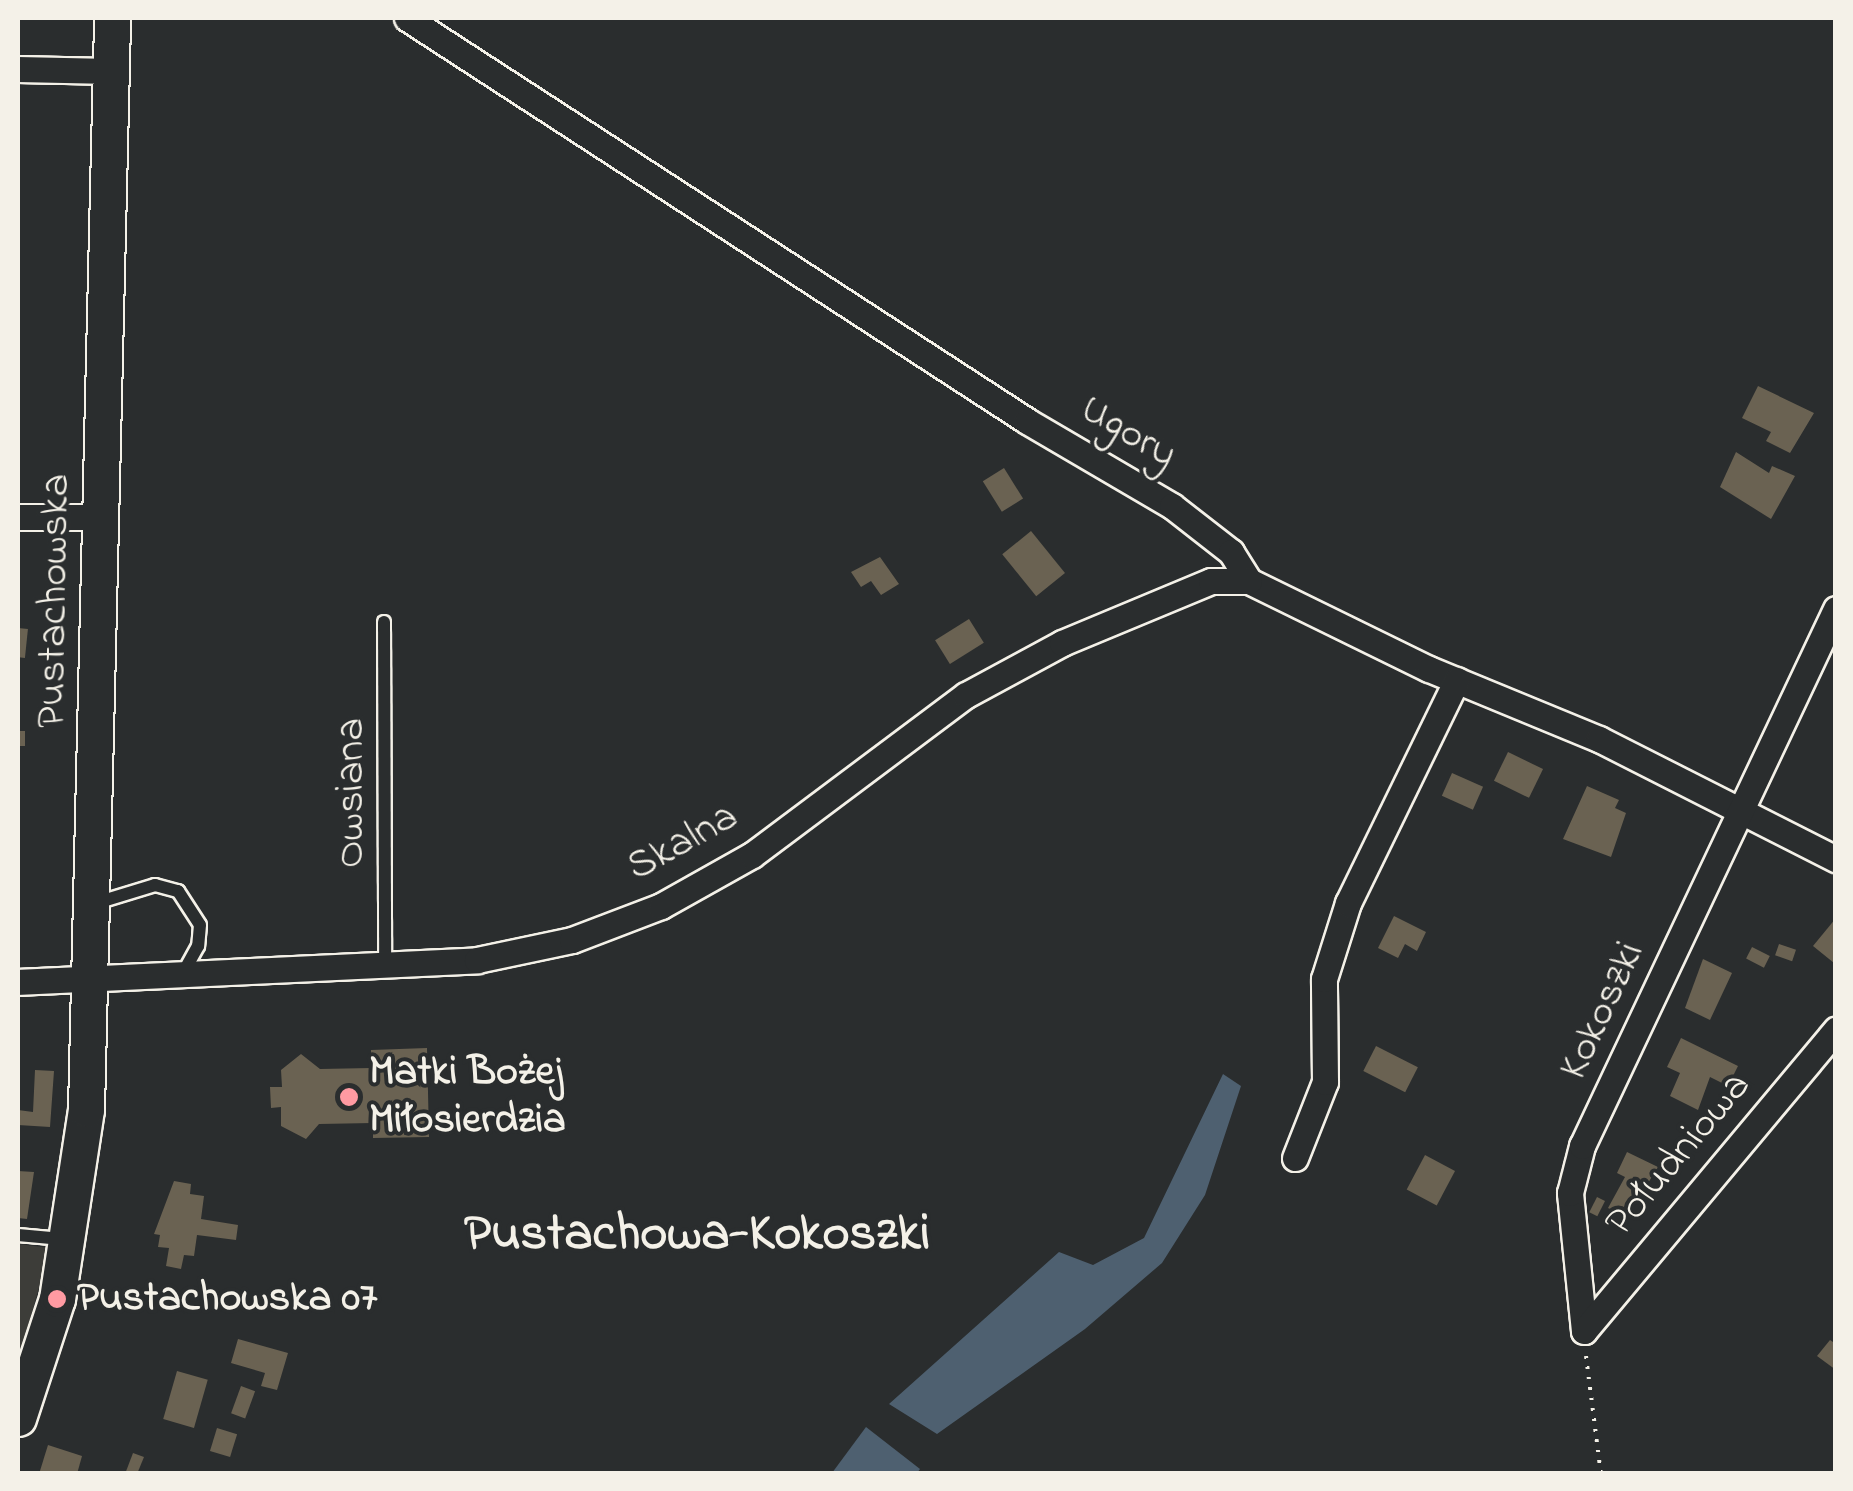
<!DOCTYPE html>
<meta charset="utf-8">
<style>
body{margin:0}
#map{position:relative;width:1853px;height:1491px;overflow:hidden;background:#2a2d2e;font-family:"Indie Flower",sans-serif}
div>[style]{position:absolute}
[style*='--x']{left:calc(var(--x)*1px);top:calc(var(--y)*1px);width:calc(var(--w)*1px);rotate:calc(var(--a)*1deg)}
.built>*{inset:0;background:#3d3d39}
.water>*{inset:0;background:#4e6070}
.building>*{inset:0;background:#6a6252;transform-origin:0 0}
.path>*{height:4px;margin-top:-2px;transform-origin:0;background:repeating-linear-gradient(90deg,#f4f1e8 0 2.5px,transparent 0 10.5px)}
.roads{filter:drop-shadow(2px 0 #f4f1e8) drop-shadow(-2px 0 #f4f1e8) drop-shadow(0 2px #f4f1e8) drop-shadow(0 -2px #f4f1e8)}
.lane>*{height:12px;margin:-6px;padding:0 6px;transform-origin:6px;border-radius:6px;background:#2a2d2e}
.street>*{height:25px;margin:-12.5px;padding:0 12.5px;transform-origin:12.5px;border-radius:12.5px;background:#2a2d2e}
.secondary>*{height:35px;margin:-17.5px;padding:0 17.5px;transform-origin:17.5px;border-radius:17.5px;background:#2a2d2e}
.dots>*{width:28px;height:28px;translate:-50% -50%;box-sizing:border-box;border:5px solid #2a2d2e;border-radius:50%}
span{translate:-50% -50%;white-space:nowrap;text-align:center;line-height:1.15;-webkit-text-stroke:8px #2a2d2e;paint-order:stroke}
.street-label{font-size:42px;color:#f4f1e8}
.poi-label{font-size:42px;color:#f4f1e8;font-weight:700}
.left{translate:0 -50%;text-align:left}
.district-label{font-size:52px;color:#f4f1e8;font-weight:700}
.frame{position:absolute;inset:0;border:20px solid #f4f1e8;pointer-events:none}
</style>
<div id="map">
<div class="built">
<div style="clip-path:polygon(18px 1244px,50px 1248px,18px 1362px)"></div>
</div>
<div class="water">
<div style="clip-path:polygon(1223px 1074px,1241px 1086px,1205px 1195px,1162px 1263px,1085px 1329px,937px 1434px,889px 1404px,1059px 1252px,1093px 1265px,1144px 1238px)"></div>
<div style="clip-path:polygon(866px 1427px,920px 1469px,917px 1473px,832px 1473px)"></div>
</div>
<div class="building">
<div style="clip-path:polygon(1758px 386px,1814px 413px,1790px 453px,1766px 441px,1771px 432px,1742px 418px)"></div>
<div style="clip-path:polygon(1736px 452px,1769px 473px,1772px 466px,1795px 476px,1771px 519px,1720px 487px)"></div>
<div style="left:1004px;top:468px;width:36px;height:25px;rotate:58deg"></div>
<div style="left:1031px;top:531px;width:54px;height:37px;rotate:51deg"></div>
<div style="clip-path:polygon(880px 557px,899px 584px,881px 595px,871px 581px,861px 587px,851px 572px)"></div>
<div style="left:969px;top:619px;width:28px;height:40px;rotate:58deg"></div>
<div style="left:18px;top:628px;width:10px;height:29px;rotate:6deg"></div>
<div style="left:18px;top:731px;width:7px;height:15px"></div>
<div style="left:1508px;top:752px;width:39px;height:32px;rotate:26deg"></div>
<div style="left:1452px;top:773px;width:34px;height:25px;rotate:24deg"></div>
<div style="clip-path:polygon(1587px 786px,1619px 800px,1615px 808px,1626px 813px,1611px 857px,1563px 839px)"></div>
<div style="clip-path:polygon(1394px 916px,1426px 932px,1417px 951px,1405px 944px,1398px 958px,1378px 948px)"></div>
<div style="clip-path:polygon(1836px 918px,1836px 961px,1834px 963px,1813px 946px)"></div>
<div style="left:1779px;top:944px;width:18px;height:12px;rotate:19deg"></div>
<div style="left:1752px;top:947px;width:20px;height:13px;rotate:27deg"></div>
<div style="clip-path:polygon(1703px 959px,1732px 973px,1710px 1020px,1685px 1008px)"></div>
<div style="clip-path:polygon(1681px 1038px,1738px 1066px,1728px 1086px,1710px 1077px,1698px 1110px,1670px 1096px,1680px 1073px,1667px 1067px)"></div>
<div style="left:1376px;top:1046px;width:47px;height:28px;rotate:27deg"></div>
<div style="clip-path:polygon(427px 1048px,429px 1137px,373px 1138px,373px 1123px,319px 1124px,306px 1139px,281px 1126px,281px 1107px,271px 1108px,270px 1087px,282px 1087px,281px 1070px,301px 1054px,320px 1069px,371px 1068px,371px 1050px)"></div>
<div style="clip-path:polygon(35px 1070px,54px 1071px,50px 1127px,18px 1125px,18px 1110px,33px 1112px)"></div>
<div style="clip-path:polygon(1627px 1152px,1658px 1167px,1627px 1217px,1608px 1208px,1625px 1177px,1617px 1173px)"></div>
<div style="left:1425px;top:1155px;width:34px;height:39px;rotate:28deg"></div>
<div style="clip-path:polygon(18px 1171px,34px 1172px,27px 1219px,18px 1218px)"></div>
<div style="clip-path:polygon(174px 1181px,191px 1184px,190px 1194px,204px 1196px,201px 1219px,238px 1225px,236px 1240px,197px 1235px,194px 1256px,184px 1255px,181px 1269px,166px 1266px,169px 1248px,158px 1247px,160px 1235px,154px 1234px)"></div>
<div style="left:1597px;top:1197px;width:9px;height:17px;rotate:27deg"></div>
<div style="clip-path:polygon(238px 1339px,288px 1353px,277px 1390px,261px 1386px,265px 1373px,231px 1363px)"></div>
<div style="clip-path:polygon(1830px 1340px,1836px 1344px,1836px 1370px,1817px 1356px)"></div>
<div style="left:177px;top:1371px;width:32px;height:50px;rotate:16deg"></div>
<div style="left:241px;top:1386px;width:15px;height:29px;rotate:20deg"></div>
<div style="left:217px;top:1428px;width:21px;height:24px;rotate:17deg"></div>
<div style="clip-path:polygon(48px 1445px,82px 1456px,77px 1474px,39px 1474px)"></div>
<div style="clip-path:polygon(133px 1453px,144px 1457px,137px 1474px,125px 1474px)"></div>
</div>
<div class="path">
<div style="--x:1586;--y:1356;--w:119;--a:82.8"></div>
</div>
<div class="roads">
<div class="lane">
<div style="--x:384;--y:622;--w:342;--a:89.8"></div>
<div style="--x:93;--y:904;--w:65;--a:-17"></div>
<div style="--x:155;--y:885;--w:24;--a:15"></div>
<div style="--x:178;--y:891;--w:40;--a:57.1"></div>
<div style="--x:200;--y:925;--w:21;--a:95"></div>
<div style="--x:198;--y:946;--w:31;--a:119"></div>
<div style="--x:18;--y:1235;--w:44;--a:5.2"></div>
</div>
<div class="street">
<div style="--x:407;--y:18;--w:739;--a:33.02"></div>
<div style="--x:1027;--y:421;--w:168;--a:30.4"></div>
<div style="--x:1172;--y:506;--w:75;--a:37.9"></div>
<div style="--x:1231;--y:552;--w:34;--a:58"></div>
<div style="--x:1249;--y:581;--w:200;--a:26.1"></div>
<div style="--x:1429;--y:669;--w:184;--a:22.4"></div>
<div style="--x:1599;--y:739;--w:266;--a:26.9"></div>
<div style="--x:18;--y:69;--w:92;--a:1.2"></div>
<div style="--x:18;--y:517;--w:85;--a:0"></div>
<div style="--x:18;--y:982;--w:460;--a:-2.7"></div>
<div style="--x:477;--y:960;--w:97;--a:-11.9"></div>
<div style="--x:572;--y:940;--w:95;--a:-20.9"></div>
<div style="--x:661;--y:906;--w:104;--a:-29.3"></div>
<div style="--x:752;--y:855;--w:267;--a:-36.8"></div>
<div style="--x:966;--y:695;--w:109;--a:-28.4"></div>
<div style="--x:1062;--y:643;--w:161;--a:-22.6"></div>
<div style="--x:1211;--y:581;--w:38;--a:0"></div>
<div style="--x:1295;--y:1158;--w:82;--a:-68.5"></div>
<div style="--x:1325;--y:1082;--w:103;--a:-90.6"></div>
<div style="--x:1324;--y:979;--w:80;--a:-72.5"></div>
<div style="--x:1348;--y:903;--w:248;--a:-64"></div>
<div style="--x:1584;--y:1331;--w:139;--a:-95.8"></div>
<div style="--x:1570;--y:1193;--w:49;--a:-75.7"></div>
<div style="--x:1582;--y:1146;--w:594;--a:-64.69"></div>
<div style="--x:1584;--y:1331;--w:393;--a:-50.1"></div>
</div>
<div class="secondary">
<div style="--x:18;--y:1418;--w:125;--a:-71.9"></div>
<div style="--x:57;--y:1299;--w:192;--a:-81.3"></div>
<div style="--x:86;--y:1109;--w:1091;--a:-88.63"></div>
</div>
</div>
<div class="dots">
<div style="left:349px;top:1097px;background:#ff9aa2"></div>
<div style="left:57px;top:1299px;background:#ff9aa2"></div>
</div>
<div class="street-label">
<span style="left:1128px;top:433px;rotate:31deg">Ugory</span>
<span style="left:55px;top:601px;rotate:-89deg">Pustachowska</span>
<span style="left:352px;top:793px;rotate:-90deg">Owsiana</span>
<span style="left:683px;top:843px;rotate:-29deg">Skalna</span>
<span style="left:1603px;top:1011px;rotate:-65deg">Kokoszki</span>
<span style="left:1679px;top:1155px;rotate:-50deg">Południowa</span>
</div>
<div class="poi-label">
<span class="left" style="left:369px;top:1097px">Matki Bożej<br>Miłosierdzia</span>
<span class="left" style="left:77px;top:1299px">Pustachowska 07</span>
</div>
<div class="district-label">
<span style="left:697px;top:1236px">Pustachowa-Kokoszki</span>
</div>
<div class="frame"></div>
</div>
